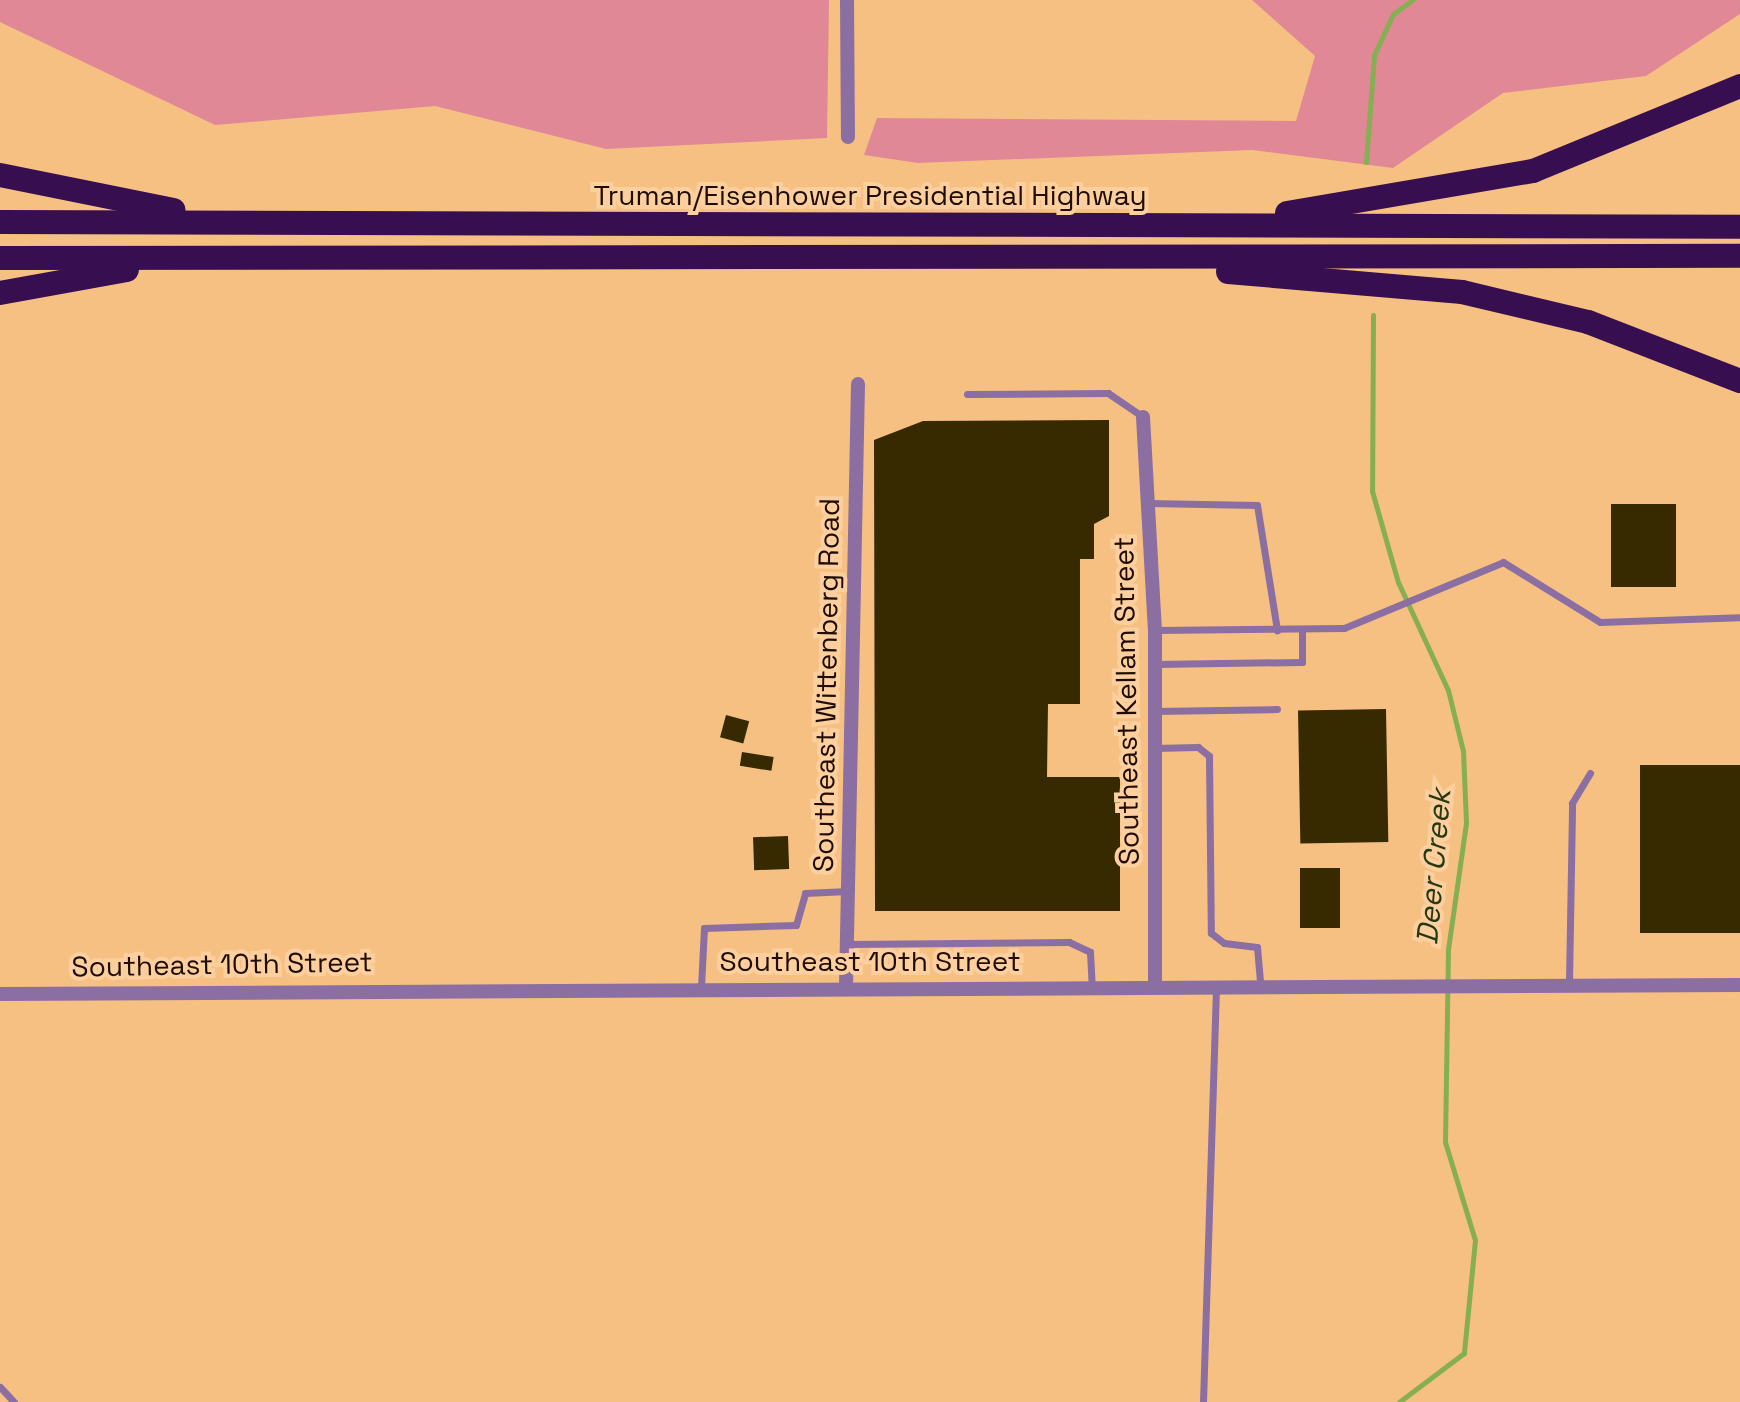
<!DOCTYPE html>
<style>
body{margin:0}
#map{position:relative;width:1740px;height:1402px;overflow:hidden;background:#f6c082;font-family:"Space Grotesk",sans-serif}
div>[style]{position:absolute}
[style*='--x']{left:calc(var(--x)*1px);top:calc(var(--y)*1px);width:calc(var(--w)*1px);rotate:calc(var(--a)*1deg)}
.green>*{inset:0;background:#e18897}
.stream>*{height:5px;margin:-2.5px;padding:0 2.5px;transform-origin:2.5px;border-radius:2.5px;background:#86af53}
.building>*{inset:0;background:#382a00;transform-origin:0 0}
.lane>*{height:7px;margin:-3.5px;padding:0 3.5px;transform-origin:3.5px;border-radius:3.5px;background:#8b6ea2}
.street>*{height:14px;margin:-7px;padding:0 7px;transform-origin:7px;border-radius:7px;background:#8b6ea2}
.highway>*{height:24px;margin:-12px;padding:0 12px;transform-origin:12px;border-radius:12px;background:#370e4f}
span{translate:-50% -50%;white-space:nowrap;text-align:center;line-height:1.15;-webkit-text-stroke:8px #fccf9f;paint-order:stroke}
.street-label{font-size:28px;color:#200d00}
.water-label{font-size:30px;color:#263711;font-style:italic}
</style>
<div id="map">
<div class="green">
<div style="clip-path:polygon(0 0,829px 0,827px 138px,606px 149px,435px 106px,215px 125px,0 22px)"></div>
<div style="clip-path:polygon(1252px 0,1740px 0,1740px 14px,1646px 76px,1503px 93px,1393px 168px,1252px 150px,918px 163px,864px 155px,877px 118px,1296px 121px,1315px 56px)"></div>
</div>
<div class="stream">
<div style="--x:1366;--y:162;--w:107;--a:-85.7"></div>
<div style="--x:1374;--y:55;--w:45;--a:-65.1"></div>
<div style="--x:1393;--y:14;--w:24;--a:-36"></div>
<div style="--x:1373;--y:315;--w:176;--a:90.3"></div>
<div style="--x:1372;--y:491;--w:95;--a:74.1"></div>
<div style="--x:1398;--y:582;--w:119;--a:65.2"></div>
<div style="--x:1448;--y:690;--w:63;--a:76.2"></div>
<div style="--x:1463;--y:751;--w:72;--a:87.6"></div>
<div style="--x:1466;--y:823;--w:128;--a:98.1"></div>
<div style="--x:1448;--y:950;--w:192;--a:90.9"></div>
<div style="--x:1445;--y:1142;--w:102;--a:73"></div>
<div style="--x:1475;--y:1240;--w:114;--a:95.6"></div>
<div style="--x:1464;--y:1353;--w:81;--a:143"></div>
</div>
<div class="building">
<div style="clip-path:polygon(1109px 420px,1109px 516px,1094px 524px,1094px 559px,1080px 559px,1080px 704px,1048px 704px,1047px 777px,1120px 777px,1120px 911px,875px 911px,874px 440px,923px 421px)"></div>
<div style="left:1611px;top:504px;width:65px;height:83px"></div>
<div style="left:1386px;top:709px;width:133px;height:88px;rotate:89deg"></div>
<div style="left:726px;top:715px;width:24px;height:23px;rotate:15deg"></div>
<div style="left:742px;top:752px;width:32px;height:14px;rotate:9deg"></div>
<div style="left:1740px;top:765px;width:168px;height:100px;rotate:90deg"></div>
<div style="left:788px;top:836px;width:33px;height:35px;rotate:88deg"></div>
<div style="left:1340px;top:868px;width:60px;height:40px;rotate:90deg"></div>
</div>
<div class="lane">
<div style="--x:967;--y:394;--w:141;--a:-0.4"></div>
<div style="--x:1108;--y:393;--w:42;--a:34.4"></div>
<div style="--x:1148;--y:503;--w:109;--a:1.1"></div>
<div style="--x:1257;--y:505;--w:127;--a:80.9"></div>
<div style="--x:1155;--y:630;--w:189;--a:-0.6"></div>
<div style="--x:1344;--y:628;--w:172;--a:-22.5"></div>
<div style="--x:1503;--y:562;--w:114;--a:31.7"></div>
<div style="--x:1600;--y:622;--w:140;--a:-2"></div>
<div style="--x:1155;--y:664;--w:147;--a:-0.8"></div>
<div style="--x:1302;--y:662;--w:32;--a:-90"></div>
<div style="--x:1154;--y:711;--w:123;--a:-0.9"></div>
<div style="--x:1154;--y:748;--w:44;--a:-1.3"></div>
<div style="--x:1198;--y:747;--w:14;--a:39"></div>
<div style="--x:1209;--y:756;--w:177;--a:89.4"></div>
<div style="--x:1211;--y:933;--w:16;--a:38"></div>
<div style="--x:1224;--y:943;--w:33;--a:7"></div>
<div style="--x:1257;--y:947;--w:37;--a:85"></div>
<div style="--x:847;--y:944;--w:222;--a:-0.5"></div>
<div style="--x:1069;--y:942;--w:23;--a:25"></div>
<div style="--x:1090;--y:952;--w:33;--a:87"></div>
<div style="--x:1569;--y:982;--w:179;--a:-89"></div>
<div style="--x:1572;--y:803;--w:35;--a:-59"></div>
<div style="--x:701;--y:987;--w:59;--a:-87.1"></div>
<div style="--x:704;--y:928;--w:92;--a:-1.9"></div>
<div style="--x:796;--y:925;--w:33;--a:-74"></div>
<div style="--x:805;--y:893;--w:43;--a:-2.7"></div>
<div style="--x:0;--y:1387;--w:21;--a:47"></div>
<div style="--x:1203;--y:1402;--w:414;--a:-88.2"></div>
</div>
<div class="street">
<div style="--x:847;--y:0;--w:137;--a:89.6"></div>
<div style="--x:1143;--y:417;--w:213;--a:86.8"></div>
<div style="--x:1155;--y:630;--w:355;--a:90"></div>
<div style="--x:846;--y:987;--w:603;--a:-88.86"></div>
<div style="--x:0;--y:994;--w:1740;--a:-0.3"></div>
</div>
<div class="highway">
<div style="--x:0;--y:175;--w:177;--a:11.4"></div>
<div style="--x:1287;--y:213;--w:250;--a:-9.7"></div>
<div style="--x:1533;--y:171;--w:224;--a:-22.3"></div>
<div style="--x:0;--y:222;--w:1740;--a:0.16"></div>
<div style="--x:0;--y:258;--w:1740;--a:-0.07"></div>
<div style="--x:1228;--y:272;--w:235;--a:4.9"></div>
<div style="--x:1462;--y:292;--w:130;--a:13.4"></div>
<div style="--x:1588;--y:322;--w:163;--a:21.2"></div>
<div style="--x:0;--y:293;--w:129;--a:-10.3"></div>
</div>
<div class="street-label">
<span style="left:870px;top:195px">Truman/Eisenhower Presidential Highway</span>
<span style="left:826px;top:685px;rotate:-89deg">Southeast Wittenberg Road</span>
<span style="left:1126px;top:701px;rotate:-91deg">Southeast Kellam Street</span>
<span style="left:870px;top:961px">Southeast 10th Street</span>
<span style="left:222px;top:964px;rotate:-1deg">Southeast 10th Street</span>
</div>
<div class="water-label">
<span style="left:1434px;top:867px;rotate:-85deg">Deer Creek</span>
</div>
</div>
